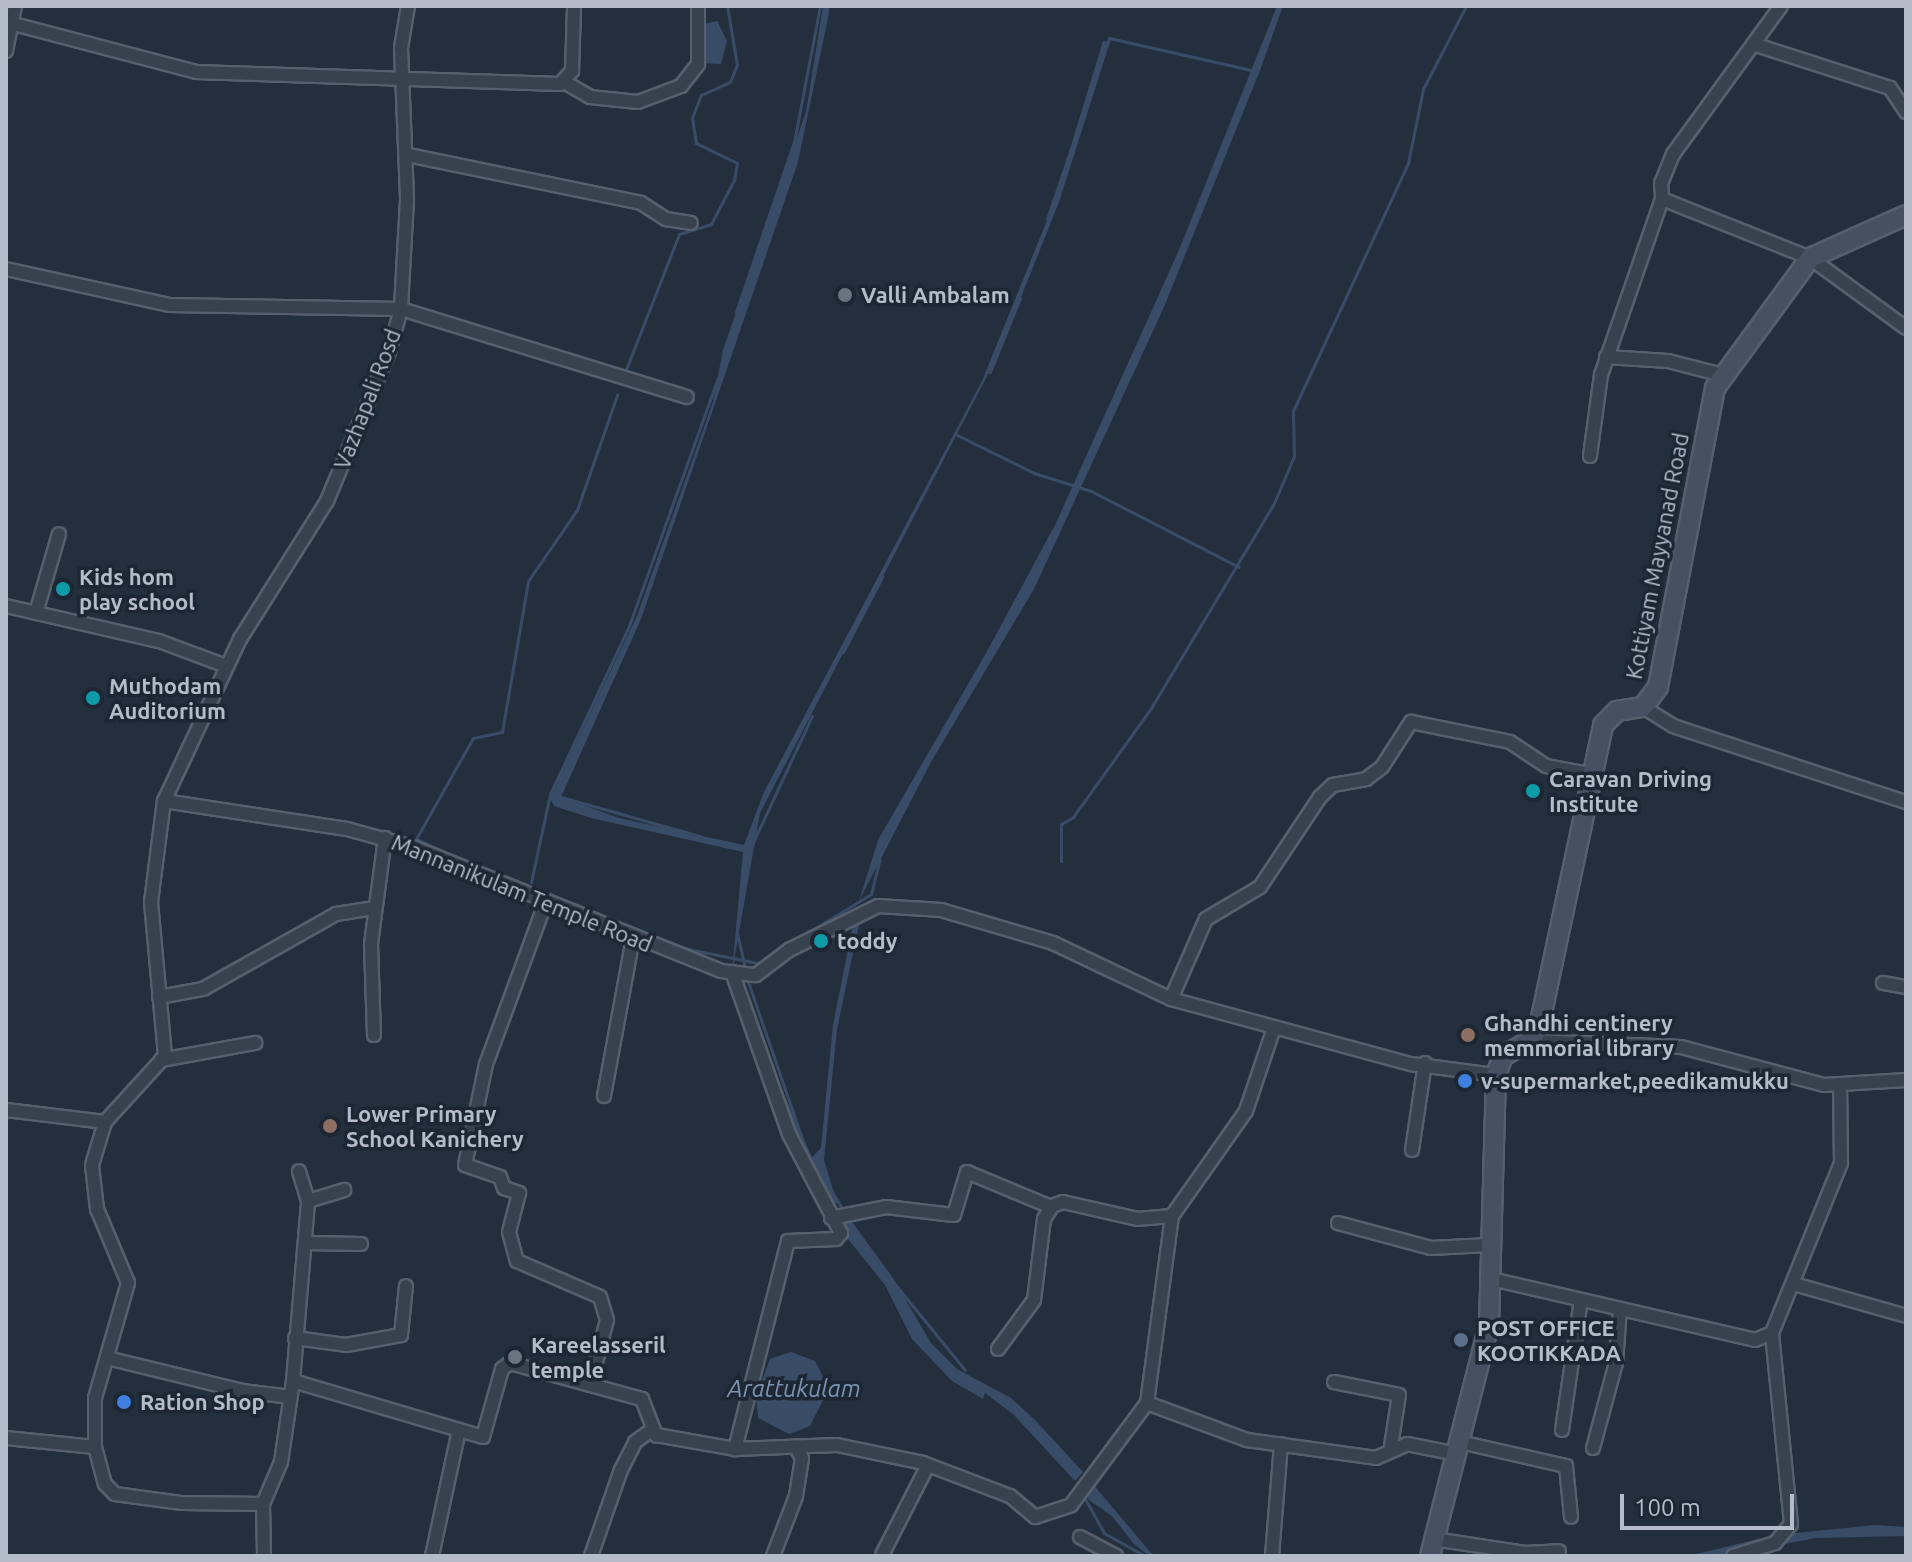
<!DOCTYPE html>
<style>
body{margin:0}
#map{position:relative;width:1912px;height:1562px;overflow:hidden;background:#242f3e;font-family:Ubuntu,sans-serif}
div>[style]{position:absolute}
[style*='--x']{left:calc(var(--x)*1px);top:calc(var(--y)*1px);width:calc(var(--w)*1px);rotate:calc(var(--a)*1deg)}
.water>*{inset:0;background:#394c67}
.stream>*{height:3px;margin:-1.5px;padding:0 1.5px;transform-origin:1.5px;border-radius:1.5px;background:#394c67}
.roads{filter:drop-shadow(2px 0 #565f6c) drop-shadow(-2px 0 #565f6c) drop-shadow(0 2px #565f6c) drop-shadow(0 -2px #565f6c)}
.minor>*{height:12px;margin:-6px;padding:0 6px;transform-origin:6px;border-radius:6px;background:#38414e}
.secondary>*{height:18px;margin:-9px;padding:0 9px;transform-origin:9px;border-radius:9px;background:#465061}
.dots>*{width:22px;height:22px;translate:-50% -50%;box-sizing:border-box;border:4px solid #1d2633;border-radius:50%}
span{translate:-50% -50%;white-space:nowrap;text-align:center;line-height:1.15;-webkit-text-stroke:7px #1d2633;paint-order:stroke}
.poi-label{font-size:22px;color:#b4bcc9;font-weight:700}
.left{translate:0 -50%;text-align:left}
.street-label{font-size:22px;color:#b4bcc9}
.water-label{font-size:24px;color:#7c92b1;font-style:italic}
.frame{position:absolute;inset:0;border:8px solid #b4bcc9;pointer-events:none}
.scale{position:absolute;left:1620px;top:1494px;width:174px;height:36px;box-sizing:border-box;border:4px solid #b4bcc9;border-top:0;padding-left:10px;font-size:24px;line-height:28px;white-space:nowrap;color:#b4bcc9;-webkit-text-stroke:6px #1d2633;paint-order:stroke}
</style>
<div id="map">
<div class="water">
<div style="clip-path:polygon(823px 6px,829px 6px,829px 13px,798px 162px,641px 619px,561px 797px,619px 818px,744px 845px,764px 792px,982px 381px,1052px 208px,1103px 41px,1110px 42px,1059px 202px,998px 355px,760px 813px,732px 972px,743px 852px,591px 818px,554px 806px,550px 798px,637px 616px,713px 402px,723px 350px,806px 112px)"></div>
<div style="clip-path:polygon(1277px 6px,1283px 6px,1259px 73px,1164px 307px,1034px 589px,931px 762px,859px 901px,878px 840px,1038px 563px,1179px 250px)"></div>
<div style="clip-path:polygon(717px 21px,727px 41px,721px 64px,700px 63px,700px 25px)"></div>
<div style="clip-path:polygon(862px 910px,837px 1029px,824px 1160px,837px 1203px,829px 1208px,775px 1103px,734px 1001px,732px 978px,812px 1157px,821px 1148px,833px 1025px,855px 915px)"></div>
<div style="clip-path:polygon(838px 1208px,891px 1275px,931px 1343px,957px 1369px,1011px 1398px,1035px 1420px,1083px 1472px,1075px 1481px,1014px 1415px,985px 1393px,983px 1399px,952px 1381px,912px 1339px,885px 1285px,831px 1218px)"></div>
<div style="clip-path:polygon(791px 1352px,815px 1361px,829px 1388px,810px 1426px,789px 1434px,758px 1418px,756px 1396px,770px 1359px)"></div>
<div style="clip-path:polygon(1087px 1477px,1151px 1553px,1159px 1556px,1149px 1556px,1134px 1544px,1112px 1516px,1089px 1500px,1078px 1484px)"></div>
<div style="clip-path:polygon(1875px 1525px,1906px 1527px,1906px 1536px,1816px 1538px,1723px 1556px,1688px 1556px,1775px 1535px)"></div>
</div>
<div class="stream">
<div style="--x:1107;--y:45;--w:7;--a:-74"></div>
<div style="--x:1109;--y:38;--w:150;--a:12.7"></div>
<div style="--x:1047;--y:219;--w:117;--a:-71.1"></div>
<div style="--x:736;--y:312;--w:180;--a:-71.2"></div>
<div style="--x:794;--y:142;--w:138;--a:-79.2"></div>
<div style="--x:625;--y:372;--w:148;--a:-68.6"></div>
<div style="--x:679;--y:234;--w:34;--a:-17"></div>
<div style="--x:711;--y:224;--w:50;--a:-62.4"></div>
<div style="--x:734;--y:180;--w:17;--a:-80"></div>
<div style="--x:737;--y:163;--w:46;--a:-154"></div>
<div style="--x:696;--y:143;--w:25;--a:-99"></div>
<div style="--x:692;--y:118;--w:25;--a:-69"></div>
<div style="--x:701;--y:95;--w:32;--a:-24"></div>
<div style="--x:730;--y:82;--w:18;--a:-68"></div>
<div style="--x:737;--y:65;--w:60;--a:-99.6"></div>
<div style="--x:990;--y:372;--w:80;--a:-67.9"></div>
<div style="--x:957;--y:435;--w:86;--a:26.3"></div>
<div style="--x:1034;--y:473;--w:60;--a:17.5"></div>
<div style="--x:1091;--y:491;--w:166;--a:27.2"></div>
<div style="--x:843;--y:652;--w:85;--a:-62.5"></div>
<div style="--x:985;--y:657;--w:144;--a:-61.8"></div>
<div style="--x:561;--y:797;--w:144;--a:15.7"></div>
<div style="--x:749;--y:851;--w:149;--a:-65"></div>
<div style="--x:1061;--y:861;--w:37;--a:-90"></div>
<div style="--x:1061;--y:824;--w:14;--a:-30"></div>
<div style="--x:1073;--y:817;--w:134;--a:-54.4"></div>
<div style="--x:1151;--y:708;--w:239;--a:-59"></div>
<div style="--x:1274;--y:503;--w:51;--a:-66.9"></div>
<div style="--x:1294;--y:456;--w:45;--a:-91.3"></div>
<div style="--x:1293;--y:411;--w:273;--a:-65.1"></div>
<div style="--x:1408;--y:163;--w:76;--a:-78.5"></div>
<div style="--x:1423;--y:89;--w:93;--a:-62.6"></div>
<div style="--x:480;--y:868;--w:70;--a:-155.6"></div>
<div style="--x:416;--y:839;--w:116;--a:-60.6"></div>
<div style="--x:473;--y:738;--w:30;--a:-12"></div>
<div style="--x:502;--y:732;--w:153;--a:-80.2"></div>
<div style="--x:528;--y:581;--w:86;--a:-55.4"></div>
<div style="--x:577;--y:510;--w:122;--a:-70.8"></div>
<div style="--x:531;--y:882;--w:90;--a:-77.8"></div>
<div style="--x:550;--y:794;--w:186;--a:-64.8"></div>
<div style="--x:629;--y:626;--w:264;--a:-70.3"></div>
<div style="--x:539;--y:892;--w:160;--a:20.9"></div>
<div style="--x:688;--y:949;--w:71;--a:11.3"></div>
<div style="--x:758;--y:963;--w:132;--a:-31.4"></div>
<div style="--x:871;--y:894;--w:36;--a:-76"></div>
<div style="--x:737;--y:933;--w:36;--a:77"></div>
<div style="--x:746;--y:976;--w:172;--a:71"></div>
<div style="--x:831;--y:1190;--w:26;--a:59"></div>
<div style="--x:847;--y:1218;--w:61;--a:53.7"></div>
<div style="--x:894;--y:1283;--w:112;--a:50.8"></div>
<div style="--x:1084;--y:1497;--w:41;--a:60.9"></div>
<div style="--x:1104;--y:1533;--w:47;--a:29.3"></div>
</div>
<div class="roads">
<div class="minor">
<div style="--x:408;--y:6;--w:43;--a:99.5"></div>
<div style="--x:401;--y:48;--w:152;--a:87.7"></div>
<div style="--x:407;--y:200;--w:109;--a:93.2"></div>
<div style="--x:401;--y:309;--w:45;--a:105.6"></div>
<div style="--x:389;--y:352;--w:161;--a:112.6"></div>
<div style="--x:327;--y:501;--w:163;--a:122.2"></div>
<div style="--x:240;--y:639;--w:179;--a:115.1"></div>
<div style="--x:164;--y:801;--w:185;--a:8.7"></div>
<div style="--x:347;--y:829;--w:68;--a:15.3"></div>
<div style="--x:413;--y:847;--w:332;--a:21.9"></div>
<div style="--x:721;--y:971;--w:35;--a:7"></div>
<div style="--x:756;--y:975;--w:41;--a:-37.1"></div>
<div style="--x:789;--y:950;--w:99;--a:-26.3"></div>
<div style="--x:878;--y:906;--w:63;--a:3.6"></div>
<div style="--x:941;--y:910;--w:117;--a:16.4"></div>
<div style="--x:1053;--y:943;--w:131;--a:25.4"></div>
<div style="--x:1171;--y:999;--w:249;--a:15.2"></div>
<div style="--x:1411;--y:1064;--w:86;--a:7.4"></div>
<div style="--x:1781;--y:6;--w:183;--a:126.1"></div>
<div style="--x:1673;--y:154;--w:31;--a:112"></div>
<div style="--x:1661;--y:183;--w:16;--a:86"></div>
<div style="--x:1662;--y:199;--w:159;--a:21.7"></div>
<div style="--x:1810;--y:258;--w:119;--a:36.1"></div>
<div style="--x:6;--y:22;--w:196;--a:14.7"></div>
<div style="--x:196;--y:72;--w:364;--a:1.9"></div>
<div style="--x:560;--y:84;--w:18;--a:-47"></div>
<div style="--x:572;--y:71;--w:65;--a:-88.2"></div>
<div style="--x:1753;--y:44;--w:144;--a:17.8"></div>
<div style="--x:1890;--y:88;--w:29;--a:56"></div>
<div style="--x:6;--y:51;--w:46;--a:-78.7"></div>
<div style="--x:566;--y:83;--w:28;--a:30"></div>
<div style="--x:590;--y:97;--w:48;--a:5.9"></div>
<div style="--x:638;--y:102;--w:46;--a:-20.4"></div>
<div style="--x:681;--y:86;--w:28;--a:-52"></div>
<div style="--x:698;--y:64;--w:58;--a:-90"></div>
<div style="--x:408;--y:155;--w:238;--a:11.6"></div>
<div style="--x:641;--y:203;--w:30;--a:33"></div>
<div style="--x:666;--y:219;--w:25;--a:9"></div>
<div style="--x:6;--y:269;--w:168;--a:12.4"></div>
<div style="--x:170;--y:305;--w:231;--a:1"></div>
<div style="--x:401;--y:309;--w:299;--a:17.1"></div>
<div style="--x:1606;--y:357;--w:62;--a:3.7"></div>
<div style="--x:1668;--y:361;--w:57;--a:14.3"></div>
<div style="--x:1590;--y:456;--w:82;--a:-82.3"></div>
<div style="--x:1601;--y:375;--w:186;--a:-70.9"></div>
<div style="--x:6;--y:606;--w:157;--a:12.9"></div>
<div style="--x:159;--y:641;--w:72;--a:20.5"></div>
<div style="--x:36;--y:613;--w:82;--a:-73.8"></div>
<div style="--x:1643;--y:707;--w:36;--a:32"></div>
<div style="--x:1673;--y:726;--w:245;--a:18.1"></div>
<div style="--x:545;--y:904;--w:171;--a:110.2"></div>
<div style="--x:486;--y:1064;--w:103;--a:101.7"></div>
<div style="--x:465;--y:1165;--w:37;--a:19"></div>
<div style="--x:500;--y:1177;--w:12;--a:70"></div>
<div style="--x:504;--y:1188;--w:16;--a:18"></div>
<div style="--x:519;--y:1193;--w:40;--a:104.4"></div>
<div style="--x:509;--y:1232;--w:30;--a:75"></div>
<div style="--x:517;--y:1261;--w:90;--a:23.4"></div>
<div style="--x:600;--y:1297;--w:24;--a:73"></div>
<div style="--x:607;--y:1320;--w:67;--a:104.7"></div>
<div style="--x:732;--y:972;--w:172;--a:70.6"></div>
<div style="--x:789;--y:1134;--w:112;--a:62.3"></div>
<div style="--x:841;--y:1233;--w:8;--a:130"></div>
<div style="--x:836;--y:1239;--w:48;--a:177.6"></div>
<div style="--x:788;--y:1241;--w:215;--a:104.3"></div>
<div style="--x:1883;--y:983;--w:23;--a:10"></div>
<div style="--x:159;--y:997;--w:45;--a:-10.3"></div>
<div style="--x:203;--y:989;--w:153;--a:-29.4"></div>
<div style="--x:336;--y:914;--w:38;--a:-9"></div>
<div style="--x:1171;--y:999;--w:87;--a:-66.4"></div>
<div style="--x:1206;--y:919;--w:63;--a:-30.7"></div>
<div style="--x:1260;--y:887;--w:108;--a:-56.3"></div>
<div style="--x:1320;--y:797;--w:18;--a:-43"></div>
<div style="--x:1333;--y:785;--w:34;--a:-10"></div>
<div style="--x:1366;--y:779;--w:20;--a:-37"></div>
<div style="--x:1382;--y:767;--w:54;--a:-57.2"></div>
<div style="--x:1411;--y:722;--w:101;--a:11.4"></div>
<div style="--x:1510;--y:742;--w:43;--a:33.7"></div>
<div style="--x:1546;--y:766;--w:48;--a:10.8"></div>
<div style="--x:374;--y:1035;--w:91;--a:-91.9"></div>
<div style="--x:371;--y:944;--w:107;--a:-82.5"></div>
<div style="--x:1530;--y:1041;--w:151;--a:2.3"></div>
<div style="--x:1681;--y:1047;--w:148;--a:14.9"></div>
<div style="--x:1824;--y:1085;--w:82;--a:-3.5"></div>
<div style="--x:161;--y:1060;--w:96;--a:-10.3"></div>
<div style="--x:604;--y:1096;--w:161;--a:-79.6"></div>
<div style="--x:6;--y:1110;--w:100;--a:6.9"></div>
<div style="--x:1412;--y:1150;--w:88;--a:-81.5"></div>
<div style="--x:308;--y:1201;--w:38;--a:-17"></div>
<div style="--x:831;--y:1218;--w:56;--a:-11.3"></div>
<div style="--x:886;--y:1207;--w:68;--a:6.7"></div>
<div style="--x:954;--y:1215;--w:45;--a:-73.2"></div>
<div style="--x:967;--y:1172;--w:91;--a:22.6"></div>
<div style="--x:1338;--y:1223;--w:96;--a:15"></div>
<div style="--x:1431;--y:1248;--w:58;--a:-3"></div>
<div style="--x:305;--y:1243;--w:56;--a:1"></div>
<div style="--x:1487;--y:1278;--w:275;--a:13"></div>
<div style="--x:1755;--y:1340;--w:18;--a:-22"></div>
<div style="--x:1794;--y:1284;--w:116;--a:15.9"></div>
<div style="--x:295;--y:1338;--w:51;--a:7.8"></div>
<div style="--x:346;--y:1345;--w:56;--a:-10.3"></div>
<div style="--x:401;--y:1335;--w:49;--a:-84.2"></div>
<div style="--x:998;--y:1349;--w:61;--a:-53.7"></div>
<div style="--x:1034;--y:1300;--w:82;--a:-83"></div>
<div style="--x:1044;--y:1219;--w:15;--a:-58"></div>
<div style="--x:1052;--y:1206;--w:12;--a:-20"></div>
<div style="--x:1063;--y:1202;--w:76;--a:12.9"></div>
<div style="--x:1137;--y:1219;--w:35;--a:-5"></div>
<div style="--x:107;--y:1358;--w:139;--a:13.7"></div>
<div style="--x:242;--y:1391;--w:49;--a:7"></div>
<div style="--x:293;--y:1381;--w:181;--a:-85.2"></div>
<div style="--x:308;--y:1201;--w:31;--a:-107"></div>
<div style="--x:1334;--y:1382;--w:66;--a:11.3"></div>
<div style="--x:1399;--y:1395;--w:52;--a:98.9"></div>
<div style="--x:1147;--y:1403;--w:107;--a:20.3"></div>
<div style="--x:1247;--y:1440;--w:130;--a:7.9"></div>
<div style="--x:1376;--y:1458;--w:34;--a:-24"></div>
<div style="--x:1407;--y:1444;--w:51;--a:11.3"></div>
<div style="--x:1562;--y:1430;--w:131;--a:-81.7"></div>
<div style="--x:6;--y:1438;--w:89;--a:5.8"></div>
<div style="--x:95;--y:1447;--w:49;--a:-90"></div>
<div style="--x:95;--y:1398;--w:120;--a:-74"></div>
<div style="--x:128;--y:1283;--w:80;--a:-112.7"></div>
<div style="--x:97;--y:1209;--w:44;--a:-96.5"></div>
<div style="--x:92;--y:1165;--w:45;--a:-73.2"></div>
<div style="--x:105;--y:1122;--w:89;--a:-47.7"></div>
<div style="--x:165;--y:1056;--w:155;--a:-95.2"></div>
<div style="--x:151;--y:902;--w:102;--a:-82.7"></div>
<div style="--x:1460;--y:1442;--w:109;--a:12.8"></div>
<div style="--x:1566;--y:1466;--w:51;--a:84.4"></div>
<div style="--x:95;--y:1447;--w:38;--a:75"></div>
<div style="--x:105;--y:1484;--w:14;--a:45"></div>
<div style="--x:115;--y:1494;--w:68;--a:7.7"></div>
<div style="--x:182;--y:1503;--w:81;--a:0.7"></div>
<div style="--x:1593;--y:1448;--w:88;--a:-74.9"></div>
<div style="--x:1616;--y:1363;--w:54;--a:-85.8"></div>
<div style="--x:1080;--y:1537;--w:41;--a:27.8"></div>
<div style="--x:1434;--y:1539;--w:92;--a:8.7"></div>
<div style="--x:1525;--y:1553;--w:34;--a:-3"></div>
<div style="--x:882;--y:1555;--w:101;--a:-62.9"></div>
<div style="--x:264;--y:1556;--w:52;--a:-91.1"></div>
<div style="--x:263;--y:1504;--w:46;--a:-66.8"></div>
<div style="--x:281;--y:1462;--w:82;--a:-81.6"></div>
<div style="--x:293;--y:1381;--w:198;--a:16.4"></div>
<div style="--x:483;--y:1437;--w:71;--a:-74.4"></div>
<div style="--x:502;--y:1369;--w:10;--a:-37"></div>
<div style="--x:510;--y:1363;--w:137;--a:15.3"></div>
<div style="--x:642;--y:1399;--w:39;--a:69"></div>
<div style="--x:656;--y:1435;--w:80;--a:10"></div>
<div style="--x:735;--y:1449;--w:102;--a:-2.2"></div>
<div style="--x:837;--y:1445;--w:88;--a:11.8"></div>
<div style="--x:923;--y:1463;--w:93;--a:20.8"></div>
<div style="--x:1010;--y:1496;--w:33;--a:40"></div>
<div style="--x:1035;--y:1517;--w:38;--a:-18"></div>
<div style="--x:1071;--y:1505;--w:127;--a:-53.3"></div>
<div style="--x:1147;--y:1403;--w:189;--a:-82.4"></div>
<div style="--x:1172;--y:1216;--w:128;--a:-54.8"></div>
<div style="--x:1246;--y:1111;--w:88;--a:-71.4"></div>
<div style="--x:432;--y:1556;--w:129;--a:-77.9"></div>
<div style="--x:591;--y:1556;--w:91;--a:-70.8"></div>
<div style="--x:621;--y:1470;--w:31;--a:-63"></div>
<div style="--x:635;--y:1442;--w:22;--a:-36"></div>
<div style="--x:773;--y:1556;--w:64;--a:-69"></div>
<div style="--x:796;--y:1496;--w:38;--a:-81"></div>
<div style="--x:802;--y:1458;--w:13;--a:-119"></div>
<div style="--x:1272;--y:1556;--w:112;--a:-85.4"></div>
<div style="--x:1733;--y:1556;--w:44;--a:-17.2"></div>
<div style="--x:1775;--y:1543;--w:25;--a:-50"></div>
<div style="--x:1791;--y:1524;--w:192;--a:-95.7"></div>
<div style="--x:1772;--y:1333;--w:183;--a:-67.9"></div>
<div style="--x:1841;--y:1163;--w:79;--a:-90.7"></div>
</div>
<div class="secondary">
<div style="--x:1430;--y:1556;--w:238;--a:-75.7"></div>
<div style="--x:1489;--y:1325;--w:250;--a:-88.4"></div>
<div style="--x:1496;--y:1075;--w:20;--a:-70"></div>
<div style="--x:1503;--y:1056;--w:31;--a:-29"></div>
<div style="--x:1530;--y:1041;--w:17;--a:-57"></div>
<div style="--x:1539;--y:1027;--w:309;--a:-78"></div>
<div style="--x:1603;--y:725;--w:20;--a:-45"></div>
<div style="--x:1617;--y:711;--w:26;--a:-9"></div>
<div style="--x:1643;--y:707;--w:25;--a:-53"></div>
<div style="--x:1658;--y:687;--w:304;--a:-79.2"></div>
<div style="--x:1715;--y:388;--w:161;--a:-53.8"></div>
<div style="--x:1810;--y:258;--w:105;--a:-24.1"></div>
</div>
</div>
<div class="dots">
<div style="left:845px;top:295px;background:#6b7280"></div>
<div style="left:63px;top:589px;background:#0f9aa8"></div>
<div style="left:93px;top:698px;background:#0f9aa8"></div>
<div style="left:1533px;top:791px;background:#0f9aa8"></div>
<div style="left:821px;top:941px;background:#0f9aa8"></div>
<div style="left:1468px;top:1035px;background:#8d6e63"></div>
<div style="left:1465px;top:1081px;background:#3f7fe0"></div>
<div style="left:330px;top:1126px;background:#8d6e63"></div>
<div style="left:1461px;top:1340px;background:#5c6f8a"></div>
<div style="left:515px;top:1357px;background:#6b7280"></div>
<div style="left:124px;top:1402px;background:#3f7fe0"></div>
</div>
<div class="poi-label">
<span class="left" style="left:861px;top:295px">Valli Ambalam</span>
<span class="left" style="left:79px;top:589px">Kids hom<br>play school</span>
<span class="left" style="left:109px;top:698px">Muthodam<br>Auditorium</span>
<span class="left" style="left:1549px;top:791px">Caravan Driving<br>Institute</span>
<span class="left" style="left:837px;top:941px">toddy</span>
<span class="left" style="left:1484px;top:1035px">Ghandhi centinery<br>memmorial library</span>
<span class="left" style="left:1481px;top:1081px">v-supermarket,peedikamukku</span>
<span class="left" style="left:346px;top:1126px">Lower Primary<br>School Kanichery</span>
<span class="left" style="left:1477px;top:1340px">POST OFFICE<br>KOOTIKKADA</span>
<span class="left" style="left:531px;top:1357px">Kareelasseril<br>temple</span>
<span class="left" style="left:140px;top:1402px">Ration Shop</span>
</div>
<div class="street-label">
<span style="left:367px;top:399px;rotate:-69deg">Vazhapali Rosd</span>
<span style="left:1657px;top:556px;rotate:-79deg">Kottiyam Mayyanad Road</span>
<span style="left:522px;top:893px;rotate:22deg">Mannanikulam Temple Road</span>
</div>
<div class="water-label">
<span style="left:794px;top:1389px">Arattukulam</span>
</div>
<div class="frame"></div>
<div class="scale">100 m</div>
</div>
